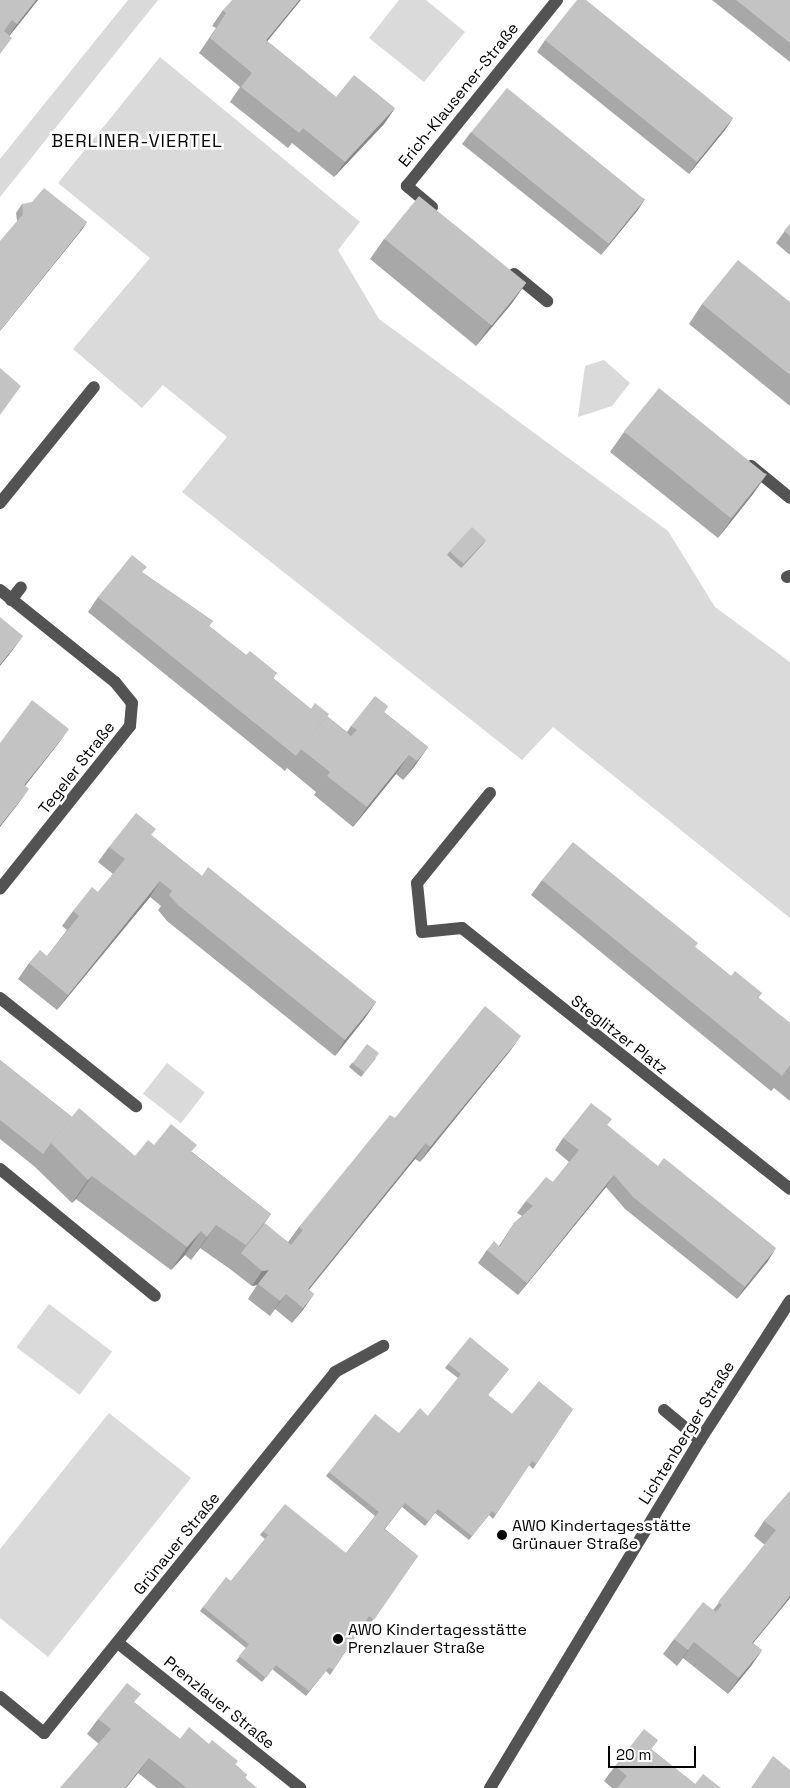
<!DOCTYPE html>
<meta charset="utf-8">
<style>
body{margin:0}
#map{position:relative;width:790px;height:1788px;overflow:hidden;background:#fff;font-family:"Space Grotesk",sans-serif}
div>[style]{position:absolute}
[style*='--x']{left:calc(var(--x)*1px);top:calc(var(--y)*1px);width:calc(var(--w)*1px);rotate:calc(var(--a)*1deg)}
.green>*{inset:0;background:#dadada;transform-origin:0 0}
.minor>*{height:12px;margin:-6px;padding:0 6px;transform-origin:6px;border-radius:6px;background:#535353}
.wall>*{inset:0;background:#a8a8a8}
.shaded-wall>*{inset:0;background:#888}
.building>*{inset:0;background:#c3c3c3;transform-origin:0 0}
.dots>*{width:14px;height:14px;translate:-50% -50%;box-sizing:border-box;border:2px solid #fff;border-radius:50%}
span{translate:-50% -50%;white-space:nowrap;text-align:center;line-height:1.15;-webkit-text-stroke:5px #fff;paint-order:stroke}
.street-label{font-size:16px;color:#000}
.poi-label{font-size:16px;color:#000}
.left{translate:0 -50%;text-align:left}
.neighbourhood-label{font-size:18px;color:#000;letter-spacing:1px}
.scale{position:absolute;left:608px;top:1746px;width:88px;height:22px;box-sizing:border-box;border:2px solid #000;border-top:0;padding-left:6px;font-size:15px;line-height:18px;white-space:nowrap;color:#000;-webkit-text-stroke:4px #fff;paint-order:stroke}
</style>
<div id="map">
<div class="green">
<div style="clip-path:polygon(128px 0,158px 0,0 197px,0 159px)"></div>
<div style="clip-path:polygon(399px 0,426px 0,465px 32px,424px 82px,369px 38px)"></div>
<div style="clip-path:polygon(160px 57px,360px 222px,338px 250px,379px 319px,668px 531px,715px 607px,790px 662px,790px 918px,553px 727px,522px 760px,182px 492px,227px 437px,163px 385px,142px 408px,73px 349px,150px 258px,58px 183px)"></div>
<div style="clip-path:polygon(604px 360px,630px 383px,612px 406px,578px 417px,585px 366px)"></div>
<div style="left:167px;top:1063px;width:48px;height:39px;rotate:38deg"></div>
<div style="left:49px;top:1304px;width:79px;height:54px;rotate:37deg"></div>
<div style="clip-path:polygon(109px 1413px,191px 1478px,48px 1657px,0 1618px,0 1549px)"></div>
</div>
<div class="minor">
<div style="--x:432;--y:207;--w:33;--a:-140"></div>
<div style="--x:407;--y:186;--w:239;--a:-51.1"></div>
<div style="--x:514;--y:274;--w:43;--a:39.3"></div>
<div style="--x:751;--y:466;--w:50;--a:39.4"></div>
<div style="--x:0;--y:503;--w:149;--a:-51"></div>
<div style="--x:787;--y:577;--w:3;--a:-18"></div>
<div style="--x:0;--y:590;--w:147;--a:38.7"></div>
<div style="--x:115;--y:682;--w:27;--a:51"></div>
<div style="--x:132;--y:703;--w:23;--a:95"></div>
<div style="--x:130;--y:726;--w:208;--a:128.6"></div>
<div style="--x:11;--y:600;--w:16;--a:-52"></div>
<div style="--x:490;--y:793;--w:116;--a:129"></div>
<div style="--x:417;--y:883;--w:49;--a:84.2"></div>
<div style="--x:422;--y:932;--w:40;--a:-5.7"></div>
<div style="--x:462;--y:928;--w:419;--a:38.5"></div>
<div style="--x:0;--y:998;--w:174;--a:38.5"></div>
<div style="--x:0;--y:1169;--w:200;--a:39.3"></div>
<div style="--x:664;--y:1410;--w:47;--a:39.8"></div>
<div style="--x:118;--y:1643;--w:233;--a:38.5"></div>
<div style="--x:0;--y:1697;--w:57;--a:39.3"></div>
<div style="--x:44;--y:1733;--w:464;--a:-51.1"></div>
<div style="--x:335;--y:1372;--w:55;--a:-28.4"></div>
<div style="--x:490;--y:1788;--w:406;--a:-58.9"></div>
<div style="--x:700;--y:1440;--w:166;--a:-57.1"></div>
</div>
<div class="wall">
<div style="clip-path:polygon(0 0,38px 0,9px 36px,0 54px)"></div>
<div style="clip-path:polygon(712px 0,790px 0,790px 62px)"></div>
<div style="clip-path:polygon(223px 10px,267px 41px,336px 97px,395px 108px,384px 124px,334px 177px,292px 143px,288px 148px,230px 102px,240px 87px,199px 53px,216px 28px,212px 26px)"></div>
<div style="clip-path:polygon(545px 40px,733px 118px,725px 130px,689px 174px,537px 52px)"></div>
<div style="clip-path:polygon(471px 132px,645px 199px,637px 211px,601px 255px,462px 144px)"></div>
<div style="clip-path:polygon(22px 204px,87px 222px,81px 231px,17px 221px,16px 213px)"></div>
<div style="clip-path:polygon(790px 224px,790px 255px,776px 243px)"></div>
<div style="clip-path:polygon(384px 239px,526px 283px,512px 303px,476px 346px,370px 259px)"></div>
<div style="clip-path:polygon(790px 302px,790px 406px,689px 324px,702px 304px)"></div>
<div style="clip-path:polygon(624px 432px,767px 474px,753px 494px,718px 538px,610px 452px)"></div>
<div style="clip-path:polygon(486px 540px,461px 568px,447px 555px,450px 551px)"></div>
<div style="clip-path:polygon(143px 573px,213px 621px,209px 626px,246px 655px,277px 673px,273px 678px,311px 709px,328px 717px,347px 732px,351px 726px,388px 706px,384px 712px,428px 747px,414px 767px,403px 780px,396px 774px,353px 827px,314px 795px,316px 792px,287px 768px,285px 771px,88px 612px,98px 597px)"></div>
<div style="clip-path:polygon(151px 835px,202px 876px,376px 1002px,365px 1018px,335px 1056px,167px 921px,158px 910px,161px 906px,150px 897px,57px 1010px,18px 979px,29px 963px,47px 956px,67px 930px,62px 926px,73px 911px,98px 892px,113px 874px,98px 862px,109px 847px)"></div>
<div style="clip-path:polygon(542px 880px,695px 947px,731px 976px,762px 993px,758px 998px,790px 1023px,790px 1101px,774px 1088px,771px 1091px,531px 895px)"></div>
<div style="clip-path:polygon(510px 1051px,420px 1162px,415px 1159px,309px 1290px,314px 1294px,292px 1323px,275px 1309px,270px 1316px,248px 1299px,257px 1285px,252px 1286px,230px 1269px,200px 1248px,191px 1260px,185px 1255px,171px 1270px,76px 1199px,72px 1203px,34px 1166px,0 1139px,0 1060px,72px 1117px,135px 1156px,154px 1145px,192px 1152px,271px 1214px,264px 1224px,288px 1242px,299px 1227px,395px 1118px)"></div>
<div style="clip-path:polygon(376px 1058px,361px 1077px,349px 1067px,352px 1063px)"></div>
<div style="clip-path:polygon(607px 1125px,768px 1261px,737px 1299px,625px 1209px,606px 1187px,518px 1295px,478px 1263px,487px 1250px,499px 1246px,514px 1223px,522px 1216px,517px 1213px,526px 1201px,553px 1182px,569px 1162px,555px 1150px,563px 1138px)"></div>
<div style="clip-path:polygon(448px 1364px,509px 1369px,488px 1395px,512px 1414px,573px 1409px,533px 1469px,529px 1465px,493px 1519px,489px 1515px,469px 1540px,435px 1513px,425px 1526px,402px 1507px,385px 1529px,418px 1556px,370px 1624px,366px 1621px,330px 1675px,326px 1671px,306px 1696px,272px 1669px,262px 1682px,236px 1661px,246px 1648px,200px 1611px,203px 1607px,231px 1581px,265px 1539px,260px 1535px,263px 1531px,346px 1553px,375px 1516px,326px 1476px,329px 1472px,399px 1433px,428px 1416px,458px 1378px,445px 1368px)"></div>
<div style="clip-path:polygon(790px 1491px,790px 1598px,753px 1643px,762px 1650px,751px 1666px,728px 1694px,683px 1658px,677px 1666px,663px 1654px,674px 1639px,713px 1610px,765px 1545px,754px 1536px,764px 1521px)"></div>
<div style="clip-path:polygon(135px 1703px,180px 1739px,236px 1765px,247px 1775px,245px 1778px,257px 1788px,157px 1788px,138px 1773px,126px 1788px,60px 1788px,99px 1744px,87px 1734px,98px 1719px)"></div>
<div style="clip-path:polygon(658px 1740px,651px 1749px,695px 1784px,721px 1788px,612px 1788px,604px 1781px,615px 1766px)"></div>
</div>
<div class="shaded-wall">
<div style="clip-path:polygon(36px 0,38px 0,3px 44px,17px 24px)"></div>
<div style="clip-path:polygon(299px 0,301px 0,256px 55px,266px 40px)"></div>
<div style="clip-path:polygon(395px 108px,384px 124px,334px 177px,345px 162px)"></div>
<div style="clip-path:polygon(733px 118px,725px 130px,689px 174px,697px 162px)"></div>
<div style="clip-path:polygon(645px 199px,637px 211px,601px 255px,610px 243px)"></div>
<div style="clip-path:polygon(87px 222px,81px 231px,0 331px,0 330px)"></div>
<div style="clip-path:polygon(526px 283px,512px 303px,476px 346px,490px 326px)"></div>
<div style="clip-path:polygon(767px 474px,753px 494px,718px 538px,732px 518px)"></div>
<div style="clip-path:polygon(486px 540px,483px 544px,461px 568px,464px 564px)"></div>
<div style="clip-path:polygon(23px 636px,12px 651px,0 666px,0 664px)"></div>
<div style="clip-path:polygon(69px 729px,58px 744px,14px 800px,24px 785px)"></div>
<div style="clip-path:polygon(428px 747px,414px 767px,403px 780px,417px 761px)"></div>
<div style="clip-path:polygon(409px 755px,396px 774px,353px 827px,367px 807px)"></div>
<div style="clip-path:polygon(29px 789px,18px 804px,0 827px,0 825px)"></div>
<div style="clip-path:polygon(160px 881px,150px 897px,57px 1010px,68px 995px)"></div>
<div style="clip-path:polygon(376px 1002px,365px 1018px,335px 1056px,345px 1040px)"></div>
<div style="clip-path:polygon(521px 1036px,510px 1051px,420px 1162px,430px 1147px)"></div>
<div style="clip-path:polygon(426px 1143px,415px 1159px,297px 1304px,308px 1289px)"></div>
<div style="clip-path:polygon(614px 1175px,606px 1187px,518px 1295px,527px 1283px)"></div>
<div style="clip-path:polygon(92px 1176px,76px 1199px,72px 1203px,88px 1180px)"></div>
<div style="clip-path:polygon(216px 1225px,200px 1248px,191px 1260px,207px 1237px)"></div>
<div style="clip-path:polygon(201px 1231px,185px 1255px,171px 1270px,187px 1247px)"></div>
<div style="clip-path:polygon(776px 1248px,768px 1261px,737px 1299px,745px 1287px)"></div>
<div style="clip-path:polygon(269px 1270px,257px 1285px,252px 1286px,262px 1271px)"></div>
<div style="clip-path:polygon(286px 1294px,275px 1309px,270px 1316px,280px 1301px)"></div>
<div style="clip-path:polygon(314px 1294px,303px 1310px,292px 1323px,303px 1308px)"></div>
<div style="clip-path:polygon(790px 1596px,790px 1598px,741px 1658px,752px 1643px)"></div>
<div style="clip-path:polygon(694px 1642px,683px 1658px,677px 1666px,688px 1650px)"></div>
<div style="clip-path:polygon(762px 1650px,751px 1666px,728px 1694px,739px 1678px)"></div>
<div style="clip-path:polygon(149px 1758px,138px 1773px,126px 1788px,125px 1788px)"></div>
</div>
<div class="building">
<div style="clip-path:polygon(0 0,36px 0,17px 24px,12px 20px,4px 31px,12px 38px,0 54px)"></div>
<div style="clip-path:polygon(232px 0,299px 0,266px 40px,336px 97px,354px 75px,395px 108px,345px 162px,303px 128px,299px 133px,241px 87px,252px 73px,210px 38px,226px 13px,223px 10px)"></div>
<div style="clip-path:polygon(577px 0,586px 0,733px 118px,697px 162px,545px 40px)"></div>
<div style="clip-path:polygon(736px 0,790px 0,790px 43px)"></div>
<div style="left:507px;top:88px;width:177px;height:57px;rotate:39deg"></div>
<div style="clip-path:polygon(44px 188px,87px 222px,0 330px,0 241px,23px 214px,22px 204px,32px 202px)"></div>
<div style="left:419px;top:196px;width:138px;height:55px;rotate:39deg"></div>
<div style="clip-path:polygon(790px 224px,790px 236px,784px 231px)"></div>
<div style="clip-path:polygon(738px 260px,790px 302px,790px 375px,702px 304px)"></div>
<div style="clip-path:polygon(0 368px,21px 386px,0 415px)"></div>
<div style="left:659px;top:388px;width:138px;height:56px;rotate:39deg"></div>
<div style="left:472px;top:527px;width:19px;height:33px;rotate:43deg"></div>
<div style="clip-path:polygon(132px 555px,147px 567px,142px 572px,213px 621px,209px 626px,246px 655px,250px 651px,277px 673px,273px 678px,311px 709px,315px 703px,329px 714px,327px 717px,327px 716px,296px 756px,98px 597px)"></div>
<div style="clip-path:polygon(0 617px,23px 636px,0 664px)"></div>
<div style="clip-path:polygon(375px 696px,388px 706px,384px 712px,428px 747px,417px 761px,409px 755px,367px 807px,327px 776px,330px 772px,301px 749px,327px 716px,351px 736px,357px 730px,351px 726px)"></div>
<div style="clip-path:polygon(32px 700px,69px 729px,24px 785px,29px 789px,0 825px,0 743px)"></div>
<div style="clip-path:polygon(136px 813px,156px 829px,151px 835px,202px 876px,208px 867px,376px 1002px,345px 1040px,178px 905px,169px 895px,172px 891px,160px 881px,68px 995px,29px 963px,40px 950px,47px 956px,79px 916px,73px 911px,92px 887px,98px 892px,125px 859px,109px 847px)"></div>
<div style="clip-path:polygon(573px 842px,698px 943px,695px 947px,731px 976px,735px 971px,762px 993px,758px 997px,790px 1023px,790px 1065px,782px 1076px,542px 880px)"></div>
<div style="clip-path:polygon(485px 1006px,521px 1036px,430px 1147px,426px 1143px,308px 1289px,314px 1294px,303px 1308px,286px 1294px,280px 1301px,258px 1284px,269px 1270px,262px 1271px,241px 1253px,265px 1223px,291px 1245px,303px 1230px,299px 1227px,390px 1115px,395px 1118px)"></div>
<div style="left:367px;top:1044px;width:15px;height:24px;rotate:37deg"></div>
<div style="clip-path:polygon(0 1060px,72px 1117px,51px 1143px,43px 1154px,0 1120px)"></div>
<div style="clip-path:polygon(591px 1103px,612px 1119px,607px 1125px,658px 1166px,664px 1158px,776px 1248px,745px 1287px,633px 1197px,614px 1175px,527px 1283px,487px 1250px,494px 1241px,500px 1247px,514px 1223px,533px 1206px,526px 1201px,546px 1177px,553px 1182px,579px 1150px,563px 1138px)"></div>
<div style="clip-path:polygon(79px 1108px,135px 1156px,148px 1140px,154px 1145px,171px 1124px,197px 1145px,191px 1152px,271px 1214px,246px 1245px,216px 1225px,207px 1237px,201px 1231px,187px 1247px,92px 1176px,88px 1180px,51px 1143px)"></div>
<div style="clip-path:polygon(470px 1337px,509px 1369px,488px 1395px,512px 1414px,539px 1381px,573px 1409px,536px 1464px,532px 1461px,496px 1514px,492px 1511px,472px 1536px,438px 1509px,428px 1521px,405px 1503px,384px 1529px,418px 1556px,374px 1620px,369px 1616px,333px 1670px,329px 1667px,309px 1691px,276px 1665px,266px 1678px,239px 1656px,249px 1644px,203px 1607px,226px 1577px,231px 1581px,268px 1535px,263px 1531px,285px 1504px,346px 1553px,379px 1512px,329px 1472px,375px 1414px,399px 1433px,420px 1408px,428px 1416px,461px 1374px,448px 1364px)"></div>
<div style="clip-path:polygon(790px 1491px,790px 1596px,752px 1643px,762px 1650px,739px 1678px,694px 1642px,688px 1650px,674px 1639px,703px 1602px,716px 1612px,722px 1605px,718px 1602px,776px 1530px,764px 1521px)"></div>
<div style="clip-path:polygon(127px 1683px,141px 1694px,134px 1702px,180px 1739px,189px 1727px,209px 1744px,212px 1740px,238px 1761px,235px 1765px,247px 1775px,245px 1778px,257px 1788px,187px 1788px,149px 1758px,125px 1788px,60px 1788px,111px 1729px,98px 1719px)"></div>
<div style="clip-path:polygon(644px 1729px,658px 1740px,651px 1749px,695px 1784px,692px 1788px,617px 1788px,627px 1776px,615px 1766px)"></div>
<div style="clip-path:polygon(773px 1756px,790px 1770px,790px 1788px,751px 1788px)"></div>
<div style="clip-path:polygon(703px 1774px,721px 1788px,692px 1788px)"></div>
</div>
<div class="dots">
<div style="left:502px;top:1535px;background:#000"></div>
<div style="left:338px;top:1639px;background:#000"></div>
</div>
<div class="street-label">
<span style="left:459px;top:95px;rotate:-51deg">Erich-Klausener-Straße</span>
<span style="left:77px;top:768px;rotate:-52deg">Tegeler Straße</span>
<span style="left:619px;top:1035px;rotate:38deg">Steglitzer Platz</span>
<span style="left:687px;top:1433px;rotate:-58deg">Lichtenberger Straße</span>
<span style="left:177px;top:1544px;rotate:-51deg">Grünauer Straße</span>
<span style="left:219px;top:1703px;rotate:39deg">Prenzlauer Straße</span>
</div>
<div class="poi-label">
<span class="left" style="left:512px;top:1535px">AWO Kindertagesstätte<br>Grünauer Straße</span>
<span class="left" style="left:348px;top:1639px">AWO Kindertagesstätte<br>Prenzlauer Straße</span>
</div>
<div class="neighbourhood-label">
<span style="left:137px;top:141px">BERLINER-VIERTEL</span>
</div>
<div class="scale">20 m</div>
</div>
